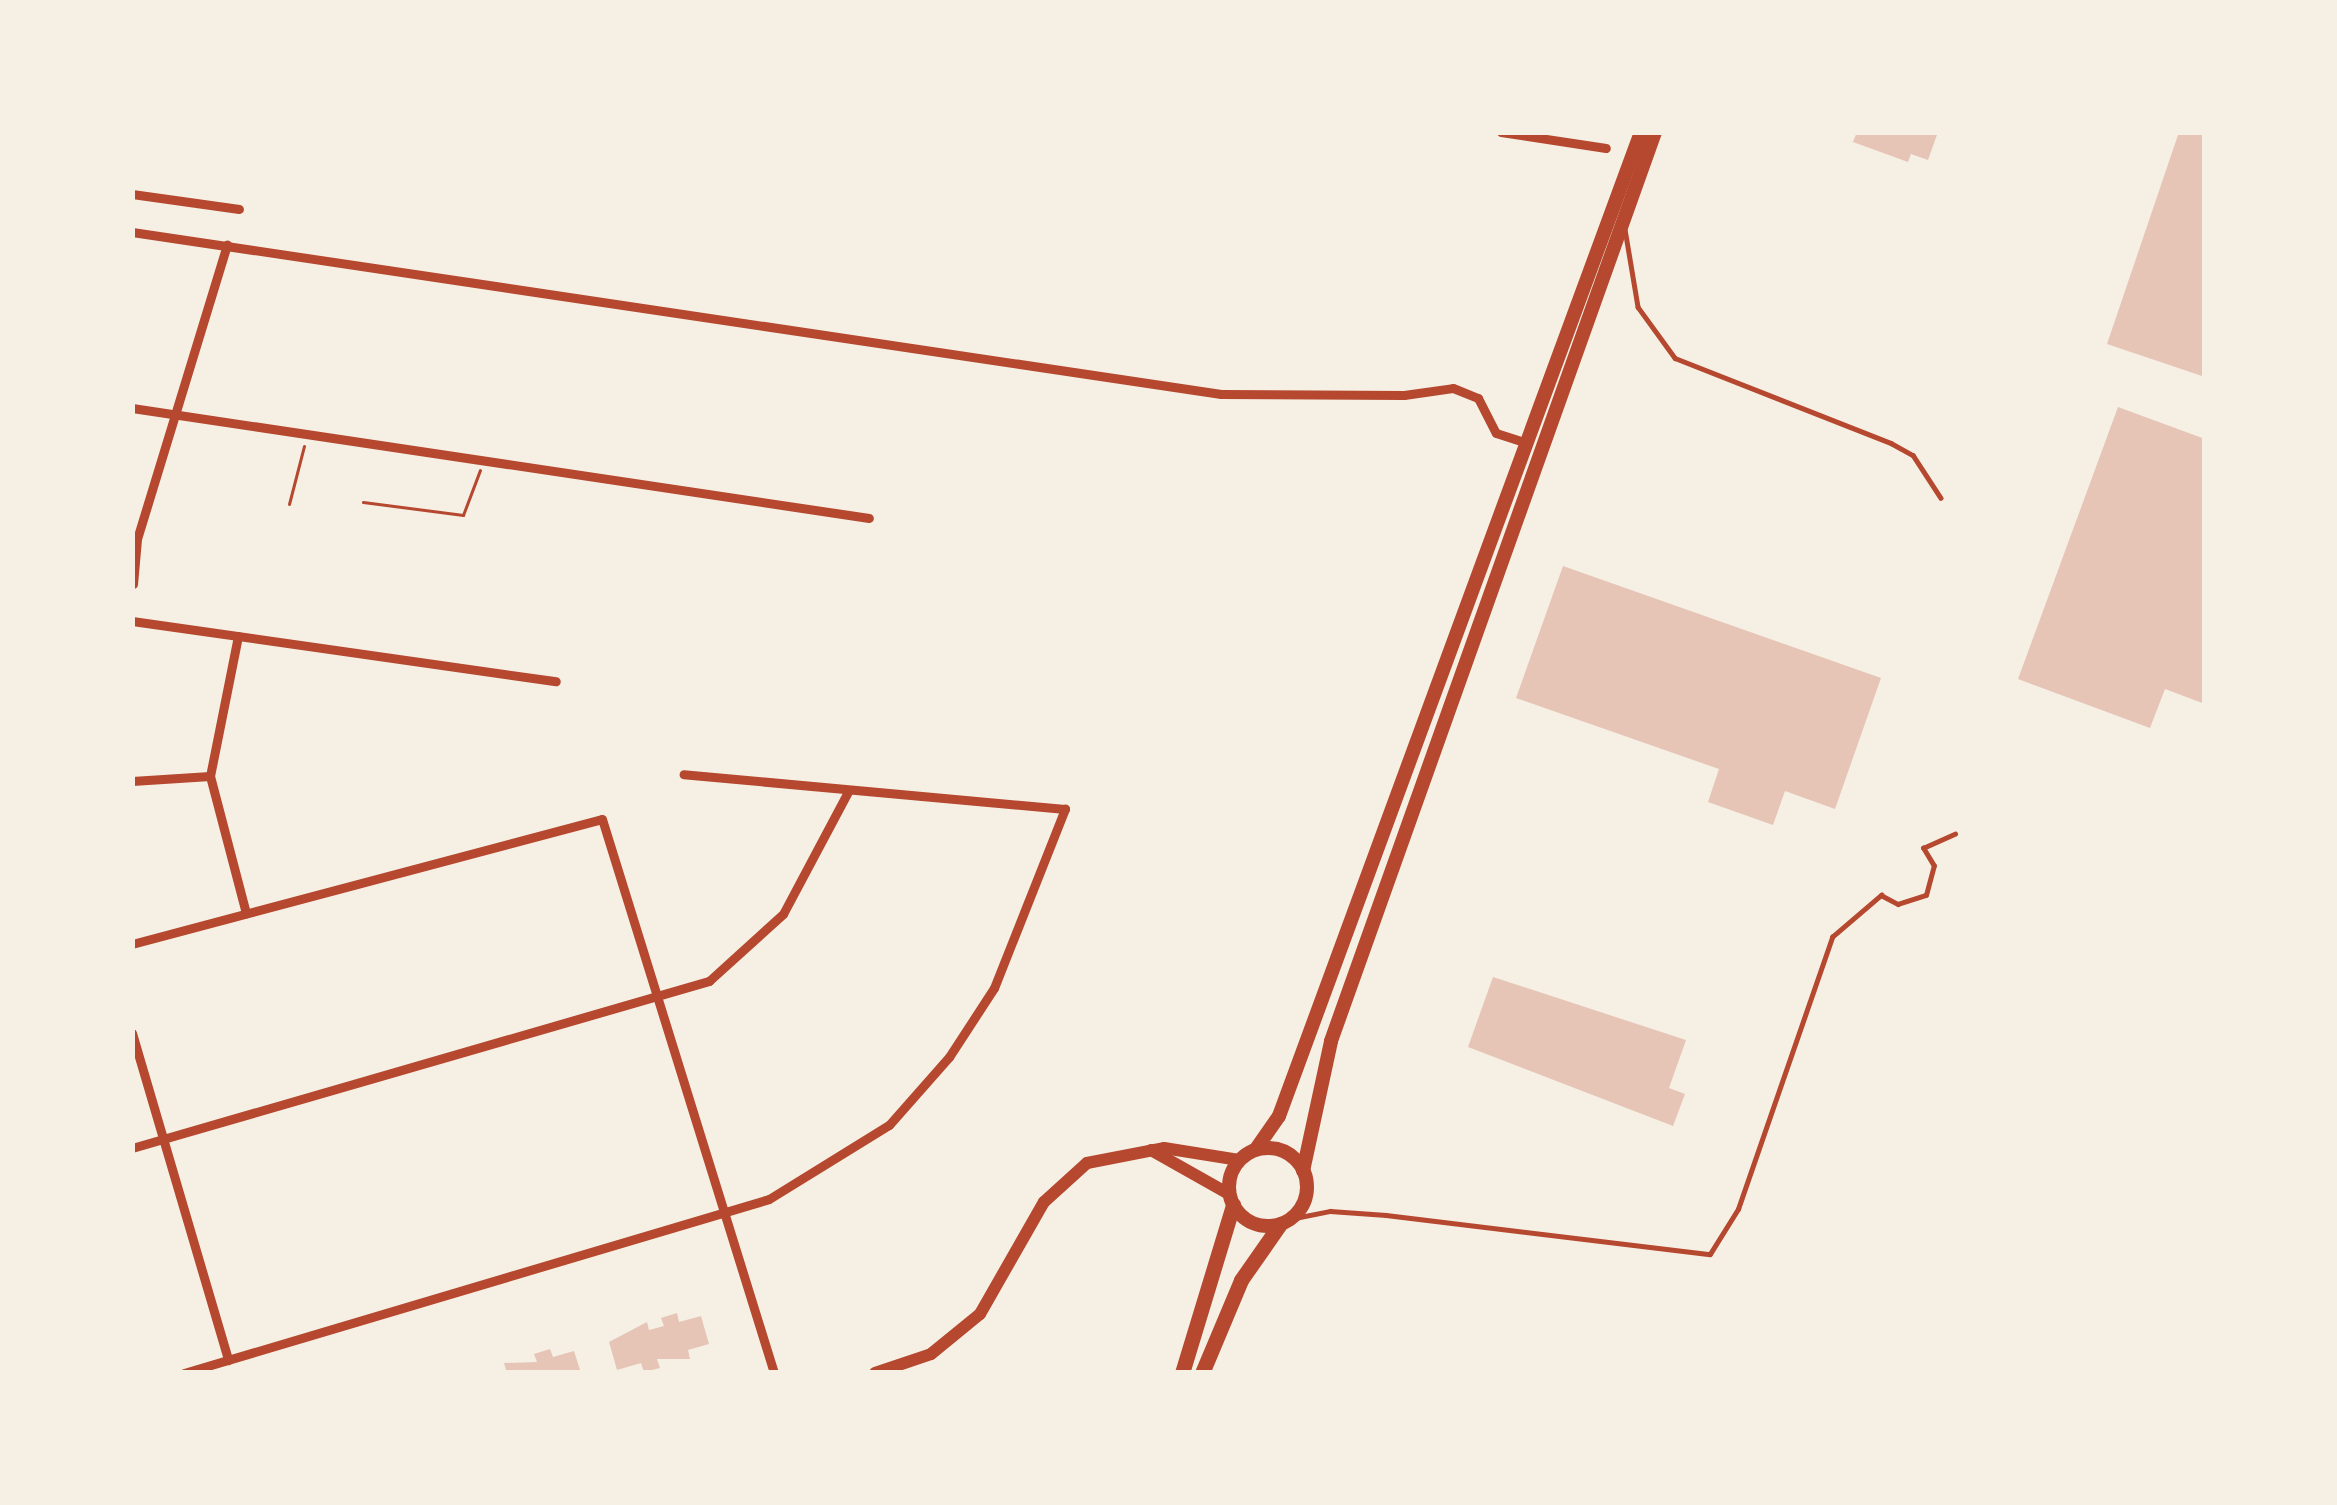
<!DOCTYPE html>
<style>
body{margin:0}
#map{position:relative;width:2337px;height:1505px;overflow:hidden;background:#f6efe4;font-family:"Fira Sans Condensed",sans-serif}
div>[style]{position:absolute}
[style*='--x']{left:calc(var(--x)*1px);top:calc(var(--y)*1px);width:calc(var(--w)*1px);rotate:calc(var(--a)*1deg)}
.building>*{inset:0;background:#e6c5b7}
.path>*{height:3px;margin:-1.5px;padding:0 1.5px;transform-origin:1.5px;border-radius:1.5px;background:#b5482f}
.service>*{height:4.5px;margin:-2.25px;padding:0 2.25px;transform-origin:2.25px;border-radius:2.25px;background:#b5482f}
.minor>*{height:9px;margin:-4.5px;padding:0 4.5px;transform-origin:4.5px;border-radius:4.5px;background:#b5482f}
.secondary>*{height:12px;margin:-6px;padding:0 6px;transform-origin:6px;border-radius:6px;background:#b5482f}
.primary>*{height:14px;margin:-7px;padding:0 7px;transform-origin:7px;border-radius:7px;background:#b5482f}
.primary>.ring{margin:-7px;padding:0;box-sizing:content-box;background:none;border:14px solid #b5482f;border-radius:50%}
.trunk>*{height:15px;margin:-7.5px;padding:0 7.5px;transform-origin:7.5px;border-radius:7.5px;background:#b5482f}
span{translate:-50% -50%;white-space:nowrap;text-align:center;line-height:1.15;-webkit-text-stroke:9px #f6efe4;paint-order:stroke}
.frame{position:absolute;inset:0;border:135px solid #f6efe4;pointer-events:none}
</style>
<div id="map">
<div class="building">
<div style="clip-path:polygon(1857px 132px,1938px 132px,1928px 160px,1911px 154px,1908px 162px,1853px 142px)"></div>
<div style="clip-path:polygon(2179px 132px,2205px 132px,2205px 377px,2107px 344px)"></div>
<div style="clip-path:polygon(2118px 407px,2205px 439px,2205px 704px,2165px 689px,2150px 728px,2018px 679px)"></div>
<div style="clip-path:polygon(1563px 566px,1881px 678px,1835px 809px,1785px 791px,1773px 825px,1708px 802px,1719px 769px,1516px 698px)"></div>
<div style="clip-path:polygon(1493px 977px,1686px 1040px,1669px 1088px,1685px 1094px,1673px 1126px,1468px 1047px)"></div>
<div style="clip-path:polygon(677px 1313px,679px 1322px,701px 1316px,709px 1344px,688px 1350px,690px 1359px,657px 1359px,660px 1368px,644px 1372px,641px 1363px,617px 1370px,609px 1342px,647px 1322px,649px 1330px,664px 1326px,661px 1318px)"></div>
<div style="clip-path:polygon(550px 1349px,553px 1357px,574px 1351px,581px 1373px,507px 1373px,504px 1363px,537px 1362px,534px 1354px)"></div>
</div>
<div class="path">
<div style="--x:363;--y:502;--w:101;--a:7.4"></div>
<div style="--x:463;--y:515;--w:48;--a:-69.3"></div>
<div style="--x:289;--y:504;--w:60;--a:-75.5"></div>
</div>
<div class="service">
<div style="--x:1625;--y:229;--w:79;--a:80.5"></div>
<div style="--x:1638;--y:307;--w:63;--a:54"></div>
<div style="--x:1675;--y:358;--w:232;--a:21.5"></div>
<div style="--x:1891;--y:443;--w:25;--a:29"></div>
<div style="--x:1913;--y:455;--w:51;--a:56.9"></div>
<div style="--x:1290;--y:1219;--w:41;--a:-11.3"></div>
<div style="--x:1330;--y:1211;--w:56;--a:4.1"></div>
<div style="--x:1386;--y:1215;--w:326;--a:6.9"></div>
<div style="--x:1710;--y:1254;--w:53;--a:-58.1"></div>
<div style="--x:1738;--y:1209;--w:288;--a:-70.9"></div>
<div style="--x:1832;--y:937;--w:65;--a:-40.6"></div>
<div style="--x:1881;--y:895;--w:19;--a:28"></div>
<div style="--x:1898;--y:904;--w:29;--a:-18"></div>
<div style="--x:1926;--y:895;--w:30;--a:-75"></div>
<div style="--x:1934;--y:866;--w:21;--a:-121"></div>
<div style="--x:1923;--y:848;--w:35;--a:-24"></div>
</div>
<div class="minor">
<div style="--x:1501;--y:132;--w:106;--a:8.7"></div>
<div style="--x:132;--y:194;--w:108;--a:8"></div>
<div style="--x:132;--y:232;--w:1101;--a:8.46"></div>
<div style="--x:1221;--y:394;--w:183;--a:0.3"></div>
<div style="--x:1404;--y:395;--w:49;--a:-8.1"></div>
<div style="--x:1453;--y:388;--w:27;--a:22"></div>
<div style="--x:1478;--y:398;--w:39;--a:63"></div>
<div style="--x:1496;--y:433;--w:33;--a:18"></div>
<div style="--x:132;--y:408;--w:745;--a:8.49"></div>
<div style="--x:133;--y:584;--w:45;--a:-84.9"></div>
<div style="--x:137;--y:539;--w:308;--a:-73"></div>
<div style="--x:132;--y:621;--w:428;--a:8.1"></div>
<div style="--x:238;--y:636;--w:143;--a:101.3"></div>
<div style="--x:210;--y:776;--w:142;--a:75.3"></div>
<div style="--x:132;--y:781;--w:78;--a:-3.7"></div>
<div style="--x:132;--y:944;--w:486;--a:-14.9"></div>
<div style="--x:602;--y:819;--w:580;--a:72.75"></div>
<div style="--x:132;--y:1033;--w:341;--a:73.6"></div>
<div style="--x:132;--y:1148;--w:601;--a:-16.14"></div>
<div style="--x:709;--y:981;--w:100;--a:-42.2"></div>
<div style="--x:783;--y:914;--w:140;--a:-62"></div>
<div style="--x:184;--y:1373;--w:610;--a:-16.56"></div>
<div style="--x:769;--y:1199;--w:141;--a:-31.7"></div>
<div style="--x:889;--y:1125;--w:91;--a:-48.6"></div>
<div style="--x:949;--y:1057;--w:82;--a:-56.9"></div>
<div style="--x:994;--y:988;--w:193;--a:-68.4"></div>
<div style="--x:1065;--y:809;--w:383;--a:-174.8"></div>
</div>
<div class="secondary">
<div style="--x:1151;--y:1150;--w:90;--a:29.4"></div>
<div style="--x:875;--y:1373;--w:59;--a:-18.7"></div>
<div style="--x:931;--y:1354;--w:63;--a:-39.2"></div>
<div style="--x:980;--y:1314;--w:129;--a:-60.3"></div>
<div style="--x:1044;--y:1202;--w:58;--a:-42.2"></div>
<div style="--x:1087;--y:1163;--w:78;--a:-11"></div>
<div style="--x:1164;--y:1148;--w:76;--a:9.1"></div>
</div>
<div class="primary">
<div class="ring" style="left:1229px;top:1148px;width:64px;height:64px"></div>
<div style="--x:1256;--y:1149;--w:40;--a:-55.1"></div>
<div style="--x:1279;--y:1116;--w:1048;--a:-69.8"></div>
<div style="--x:1303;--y:1171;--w:133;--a:-77.8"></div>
<div style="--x:1331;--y:1041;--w:965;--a:-70.38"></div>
</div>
<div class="trunk">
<div style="--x:1182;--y:1373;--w:176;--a:-73.1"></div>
<div style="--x:1202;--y:1373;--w:101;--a:-67.2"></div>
<div style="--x:1241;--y:1280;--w:68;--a:-55.1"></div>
</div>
<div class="frame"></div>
</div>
